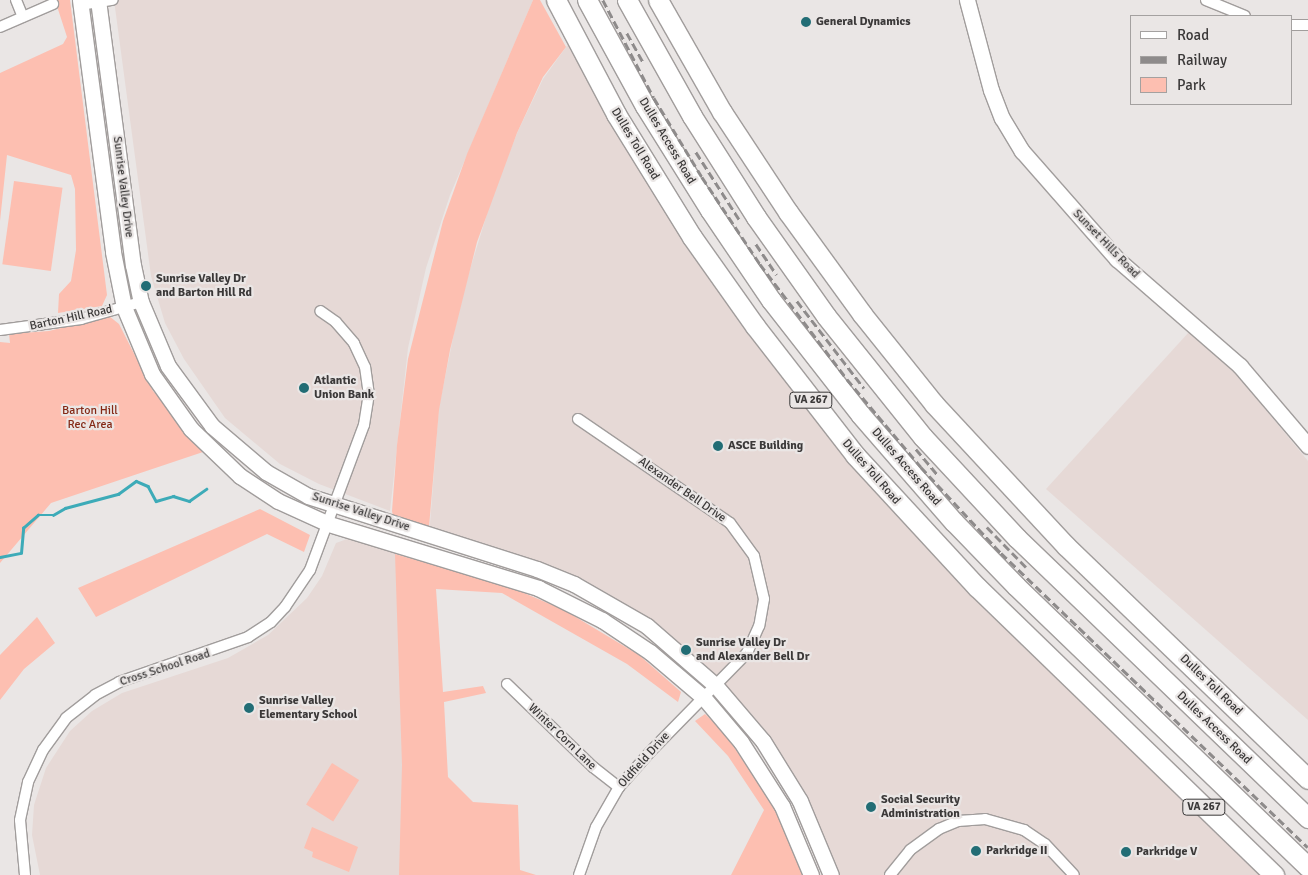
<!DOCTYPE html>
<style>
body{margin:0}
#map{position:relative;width:1308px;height:875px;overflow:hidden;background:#eae6e5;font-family:Signika,sans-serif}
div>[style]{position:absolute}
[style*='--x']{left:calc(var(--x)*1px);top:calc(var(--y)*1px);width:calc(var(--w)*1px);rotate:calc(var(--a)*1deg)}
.built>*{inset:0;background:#e6d9d6}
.green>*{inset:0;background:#fdbfb1;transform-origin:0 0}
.stream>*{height:2.5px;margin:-1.25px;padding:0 1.25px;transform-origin:1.25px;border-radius:1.25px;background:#3dabb8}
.roads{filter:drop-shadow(1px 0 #a19d9c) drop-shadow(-1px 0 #a19d9c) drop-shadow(0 1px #a19d9c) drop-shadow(0 -1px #a19d9c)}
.minor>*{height:10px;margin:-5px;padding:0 5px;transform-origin:5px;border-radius:5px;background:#fff}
.secondary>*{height:15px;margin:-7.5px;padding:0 7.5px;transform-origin:7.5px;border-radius:7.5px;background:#fff}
.motorway>*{height:19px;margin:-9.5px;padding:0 9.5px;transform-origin:9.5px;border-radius:9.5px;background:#fff}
.rail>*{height:2.5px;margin-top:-1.25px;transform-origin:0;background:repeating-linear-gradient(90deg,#8e8b8b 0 8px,transparent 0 12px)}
.dots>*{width:14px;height:14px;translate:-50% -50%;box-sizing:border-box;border:2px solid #eae6e5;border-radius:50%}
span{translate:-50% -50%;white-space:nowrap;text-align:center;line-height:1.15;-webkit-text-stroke:4.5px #eae6e5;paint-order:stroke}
.shield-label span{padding:1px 4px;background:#eae6e5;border:1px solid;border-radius:4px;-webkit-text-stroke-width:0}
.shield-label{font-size:11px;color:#3b3939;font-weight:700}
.poi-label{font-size:12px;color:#3b3939;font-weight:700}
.left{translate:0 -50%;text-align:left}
.street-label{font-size:12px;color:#3b3939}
.park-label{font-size:12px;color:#842916}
.legend{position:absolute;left:1130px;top:15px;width:162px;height:90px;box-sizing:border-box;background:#eae6e5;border:1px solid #a4a1a0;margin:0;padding:6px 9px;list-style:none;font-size:15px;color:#3b3939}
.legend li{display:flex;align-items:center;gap:10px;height:25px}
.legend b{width:25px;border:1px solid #a4a1a0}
</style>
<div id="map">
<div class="built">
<div style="clip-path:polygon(114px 0,533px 0,450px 195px,426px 268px,408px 348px,390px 511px,319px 484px,280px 464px,225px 418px,184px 359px,165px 323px,151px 276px)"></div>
<div style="clip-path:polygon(574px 36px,629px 134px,821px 414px,1146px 752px,1260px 875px,831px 875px,805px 810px,742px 714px,607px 601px,429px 537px,439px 407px,461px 299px,494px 191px,518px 131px,543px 79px)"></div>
<div style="clip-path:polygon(1189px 332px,1237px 375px,1308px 461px,1308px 720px,1046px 489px)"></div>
<div style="clip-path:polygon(347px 539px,396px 553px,403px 767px,400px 875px,40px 875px,32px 835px,34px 805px,46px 768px,70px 731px,92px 711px,122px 693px,228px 658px,268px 635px,307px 598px,322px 576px,336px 543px)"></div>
</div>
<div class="green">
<div style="clip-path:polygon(55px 0,70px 0,107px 295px,102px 306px,58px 313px,59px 294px,71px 281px,76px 250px,75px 189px,71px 175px,7px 155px,0 221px,0 73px,63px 44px,67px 37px)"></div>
<div style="clip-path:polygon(533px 0,540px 0,566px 47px,543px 77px,517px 133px,477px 242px,450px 350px,439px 410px,429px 527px,393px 516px,392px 511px,397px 445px,408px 359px,443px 221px,467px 154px)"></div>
<div style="left:14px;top:181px;width:49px;height:84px;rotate:8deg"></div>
<div style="clip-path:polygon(109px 316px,119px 324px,153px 391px,206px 451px,51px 503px,0 563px,0 342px,10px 343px,9px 334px,49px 331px)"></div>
<div style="clip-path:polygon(260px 509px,310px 535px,304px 552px,267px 534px,96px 617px,78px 588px)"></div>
<div style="clip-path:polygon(395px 554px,510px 587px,564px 610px,639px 655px,681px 692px,678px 702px,627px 664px,502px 593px,436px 589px,443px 692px,483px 686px,486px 693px,444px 702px,448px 777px,473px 802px,518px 805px,520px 870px,536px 875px,399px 875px,402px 765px)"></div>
<div style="clip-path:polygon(37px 617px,55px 643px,24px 669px,0 700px,0 655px)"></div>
<div style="clip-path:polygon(705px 714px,724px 732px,773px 806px,804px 875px,731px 875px,764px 810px,728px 756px,695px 721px)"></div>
<div style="left:332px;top:763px;width:32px;height:49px;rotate:32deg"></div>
<div style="clip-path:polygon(312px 827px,358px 847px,349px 872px,312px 857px,313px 852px,304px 848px)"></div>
</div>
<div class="stream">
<div style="--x:0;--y:557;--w:21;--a:-11"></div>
<div style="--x:21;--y:553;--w:25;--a:-85"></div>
<div style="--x:23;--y:528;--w:20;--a:-41"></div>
<div style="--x:38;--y:515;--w:15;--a:0"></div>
<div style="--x:53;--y:515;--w:14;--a:-30"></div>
<div style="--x:65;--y:508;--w:55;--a:-14.8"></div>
<div style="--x:118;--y:494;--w:22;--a:-36"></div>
<div style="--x:136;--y:481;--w:13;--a:23"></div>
<div style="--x:148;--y:486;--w:17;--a:62"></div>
<div style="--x:156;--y:501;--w:18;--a:-16"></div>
<div style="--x:173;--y:496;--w:17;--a:17"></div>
<div style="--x:189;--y:501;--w:21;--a:-35"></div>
</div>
<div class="roads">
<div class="minor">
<div style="--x:16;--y:0;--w:18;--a:68"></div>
<div style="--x:1206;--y:0;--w:42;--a:22.3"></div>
<div style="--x:80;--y:5;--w:33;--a:-9"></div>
<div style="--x:1292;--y:25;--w:16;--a:0"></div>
<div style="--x:0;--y:27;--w:58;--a:-23.5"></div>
<div style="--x:0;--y:330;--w:82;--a:-7.7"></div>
<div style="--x:81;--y:319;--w:62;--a:-15.8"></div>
<div style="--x:578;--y:419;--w:184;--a:34.4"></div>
<div style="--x:730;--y:523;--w:41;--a:54"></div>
<div style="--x:754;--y:556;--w:44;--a:76.9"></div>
<div style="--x:764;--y:599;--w:27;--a:100"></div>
<div style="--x:759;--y:626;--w:30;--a:114"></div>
<div style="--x:747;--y:653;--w:139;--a:134.4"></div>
<div style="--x:650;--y:752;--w:47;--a:131.5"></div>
<div style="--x:619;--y:787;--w:46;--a:119.9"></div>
<div style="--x:596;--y:827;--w:51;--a:109.5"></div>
<div style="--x:507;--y:684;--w:120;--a:44"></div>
<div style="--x:593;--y:767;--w:33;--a:38"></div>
<div style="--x:25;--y:875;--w:55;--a:-95.2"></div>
<div style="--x:20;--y:820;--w:39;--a:-78"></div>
<div style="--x:28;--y:782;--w:35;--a:-65"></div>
<div style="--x:43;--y:750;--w:39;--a:-54"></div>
<div style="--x:66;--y:718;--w:37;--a:-38"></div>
<div style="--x:95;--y:695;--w:27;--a:-28"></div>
<div style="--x:119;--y:682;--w:137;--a:-19.2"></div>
<div style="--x:248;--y:637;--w:27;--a:-33"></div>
<div style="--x:271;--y:622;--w:21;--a:-47"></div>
<div style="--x:285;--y:607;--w:45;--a:-56"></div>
<div style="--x:310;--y:570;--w:155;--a:-69.6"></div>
<div style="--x:364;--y:425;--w:30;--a:-81"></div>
<div style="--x:369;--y:395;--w:28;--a:-98"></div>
<div style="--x:365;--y:367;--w:26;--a:-115"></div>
<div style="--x:354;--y:343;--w:28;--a:-131"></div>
<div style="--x:336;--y:322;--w:19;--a:-145"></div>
<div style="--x:890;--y:875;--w:32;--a:-51"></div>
<div style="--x:910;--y:850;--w:36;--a:-36"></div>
<div style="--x:939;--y:829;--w:21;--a:-23"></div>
<div style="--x:958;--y:821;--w:27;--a:-4"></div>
<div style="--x:985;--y:819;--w:41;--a:15.8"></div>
<div style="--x:1024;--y:830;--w:25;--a:34"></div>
<div style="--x:1045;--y:844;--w:42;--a:46.9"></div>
</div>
<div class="secondary">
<div style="--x:80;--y:0;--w:254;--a:82.5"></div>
<div style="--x:113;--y:252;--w:56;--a:78.7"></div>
<div style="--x:124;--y:307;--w:73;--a:67.3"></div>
<div style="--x:152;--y:374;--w:67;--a:54.7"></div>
<div style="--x:191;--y:429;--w:68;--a:43.8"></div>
<div style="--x:240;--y:476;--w:45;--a:33.3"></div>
<div style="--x:278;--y:501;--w:56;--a:24.3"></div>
<div style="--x:329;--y:524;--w:219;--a:17"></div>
<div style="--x:538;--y:588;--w:72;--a:26.6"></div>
<div style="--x:602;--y:620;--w:58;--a:33.7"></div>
<div style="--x:650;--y:652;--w:71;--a:40.4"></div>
<div style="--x:704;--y:698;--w:57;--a:49.9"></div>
<div style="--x:741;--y:742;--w:76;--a:57.4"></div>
<div style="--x:782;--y:806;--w:75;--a:67.2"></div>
<div style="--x:98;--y:0;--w:267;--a:82.5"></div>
<div style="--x:133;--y:265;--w:38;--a:78"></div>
<div style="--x:141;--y:302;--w:69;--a:67.1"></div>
<div style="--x:168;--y:366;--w:74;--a:53.7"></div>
<div style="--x:212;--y:426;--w:71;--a:40.4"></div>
<div style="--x:266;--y:472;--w:48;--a:29.7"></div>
<div style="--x:308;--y:496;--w:240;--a:17.7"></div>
<div style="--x:537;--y:569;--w:40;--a:22"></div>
<div style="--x:574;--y:584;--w:84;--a:29.9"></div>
<div style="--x:647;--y:626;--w:91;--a:41"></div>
<div style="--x:716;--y:686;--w:72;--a:49.5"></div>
<div style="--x:763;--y:741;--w:70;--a:58.3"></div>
<div style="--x:800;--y:801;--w:80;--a:67.3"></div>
<div style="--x:967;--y:0;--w:93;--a:75.1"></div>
<div style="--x:991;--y:90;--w:30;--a:69"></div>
<div style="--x:1002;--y:118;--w:39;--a:59"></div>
<div style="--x:1022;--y:151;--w:144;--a:48.7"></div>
<div style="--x:1117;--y:259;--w:163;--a:41"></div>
<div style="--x:1240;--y:366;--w:105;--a:49.6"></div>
</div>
<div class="motorway">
<div style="--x:556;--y:0;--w:129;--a:62.2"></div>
<div style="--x:616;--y:114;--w:145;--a:58.3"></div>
<div style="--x:692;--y:237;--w:109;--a:54.7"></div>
<div style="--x:755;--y:326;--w:163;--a:52.2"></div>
<div style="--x:855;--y:455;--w:180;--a:47.3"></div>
<div style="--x:977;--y:587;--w:414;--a:44.1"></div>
<div style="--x:587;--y:0;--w:121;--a:61.3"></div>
<div style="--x:645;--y:106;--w:123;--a:58"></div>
<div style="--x:710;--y:210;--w:109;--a:55.9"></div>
<div style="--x:771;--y:300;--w:145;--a:52"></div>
<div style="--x:860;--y:414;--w:143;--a:49"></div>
<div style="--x:954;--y:522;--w:89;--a:45.9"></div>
<div style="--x:1016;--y:586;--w:405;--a:43.9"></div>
<div style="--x:627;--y:0;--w:133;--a:60.7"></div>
<div style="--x:692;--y:116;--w:120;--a:57.6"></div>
<div style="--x:756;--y:217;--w:121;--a:54.7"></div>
<div style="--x:826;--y:316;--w:155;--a:51.3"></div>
<div style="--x:923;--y:437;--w:138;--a:47.1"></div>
<div style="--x:1017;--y:538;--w:404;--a:43.9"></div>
<div style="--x:658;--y:0;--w:129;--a:60.3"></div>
<div style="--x:722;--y:112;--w:120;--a:56.6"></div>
<div style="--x:788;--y:212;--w:126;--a:54"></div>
<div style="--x:862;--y:314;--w:115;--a:51.3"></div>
<div style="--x:934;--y:404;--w:194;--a:47.1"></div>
<div style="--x:1066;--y:546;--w:336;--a:43.9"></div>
</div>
</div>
<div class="rail">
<div style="--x:603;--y:0;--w:110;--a:62.5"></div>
<div style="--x:654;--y:98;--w:92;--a:58.7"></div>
<div style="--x:702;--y:177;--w:105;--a:56.3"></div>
<div style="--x:760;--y:264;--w:144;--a:52.9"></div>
<div style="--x:847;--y:379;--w:115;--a:49.9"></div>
<div style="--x:921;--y:467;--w:117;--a:47.1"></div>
<div style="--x:1001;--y:553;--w:425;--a:43.8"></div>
<div style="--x:627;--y:33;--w:35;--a:61"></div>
<div style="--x:696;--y:152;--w:80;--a:57.3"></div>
<div style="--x:756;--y:244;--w:37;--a:56"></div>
<div style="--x:797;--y:301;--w:110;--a:52.4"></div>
<div style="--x:916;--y:449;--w:35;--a:50"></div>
<div style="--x:987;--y:527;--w:57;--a:45.7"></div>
</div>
<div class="dots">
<div style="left:806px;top:22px;background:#226d75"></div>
<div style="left:146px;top:286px;background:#226d75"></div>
<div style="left:304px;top:388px;background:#226d75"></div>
<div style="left:718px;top:446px;background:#226d75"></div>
<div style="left:686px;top:650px;background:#226d75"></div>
<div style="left:249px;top:708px;background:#226d75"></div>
<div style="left:871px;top:807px;background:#226d75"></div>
<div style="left:976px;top:851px;background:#226d75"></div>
<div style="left:1126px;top:852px;background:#226d75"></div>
</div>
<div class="shield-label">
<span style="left:811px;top:400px">VA 267</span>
<span style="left:1204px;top:807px">VA 267</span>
</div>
<div class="poi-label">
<span class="left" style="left:816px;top:22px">General Dynamics</span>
<span class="left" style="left:156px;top:286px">Sunrise Valley Dr<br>and Barton Hill Rd</span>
<span class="left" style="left:314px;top:388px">Atlantic<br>Union Bank</span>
<span class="left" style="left:728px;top:446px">ASCE Building</span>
<span class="left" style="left:696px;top:650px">Sunrise Valley Dr<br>and Alexander Bell Dr</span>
<span class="left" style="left:259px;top:708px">Sunrise Valley<br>Elementary School</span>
<span class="left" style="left:881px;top:807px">Social Security<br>Administration</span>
<span class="left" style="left:986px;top:851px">Parkridge II</span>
<span class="left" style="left:1136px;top:852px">Parkridge V</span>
</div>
<div class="street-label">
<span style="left:667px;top:141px;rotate:59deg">Dulles Access Road</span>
<span style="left:635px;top:144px;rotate:59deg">Dulles Toll Road</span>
<span style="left:123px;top:187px;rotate:83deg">Sunrise Valley Drive</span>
<span style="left:1106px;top:244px;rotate:46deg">Sunset Hills Road</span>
<span style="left:71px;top:318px;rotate:-12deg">Barton Hill Road</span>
<span style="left:906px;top:467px;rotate:49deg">Dulles Access Road</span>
<span style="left:871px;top:472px;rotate:49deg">Dulles Toll Road</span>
<span style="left:682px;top:490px;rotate:35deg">Alexander Bell Drive</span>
<span style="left:361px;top:512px;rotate:18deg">Sunrise Valley Drive</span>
<span style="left:165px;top:668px;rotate:-18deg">Cross School Road</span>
<span style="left:1211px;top:685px;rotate:44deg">Dulles Toll Road</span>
<span style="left:1214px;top:728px;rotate:44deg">Dulles Access Road</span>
<span style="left:562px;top:737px;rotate:44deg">Winter Corn Lane</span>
<span style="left:644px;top:760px;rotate:-48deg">Oldfield Drive</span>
</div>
<div class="park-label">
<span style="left:90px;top:418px">Barton Hill<br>Rec Area</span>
</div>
<ul class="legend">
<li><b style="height:6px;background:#fff"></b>Road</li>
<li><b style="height:6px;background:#8e8b8b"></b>Railway</li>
<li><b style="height:14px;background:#fdbfb1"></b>Park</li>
</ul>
</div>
